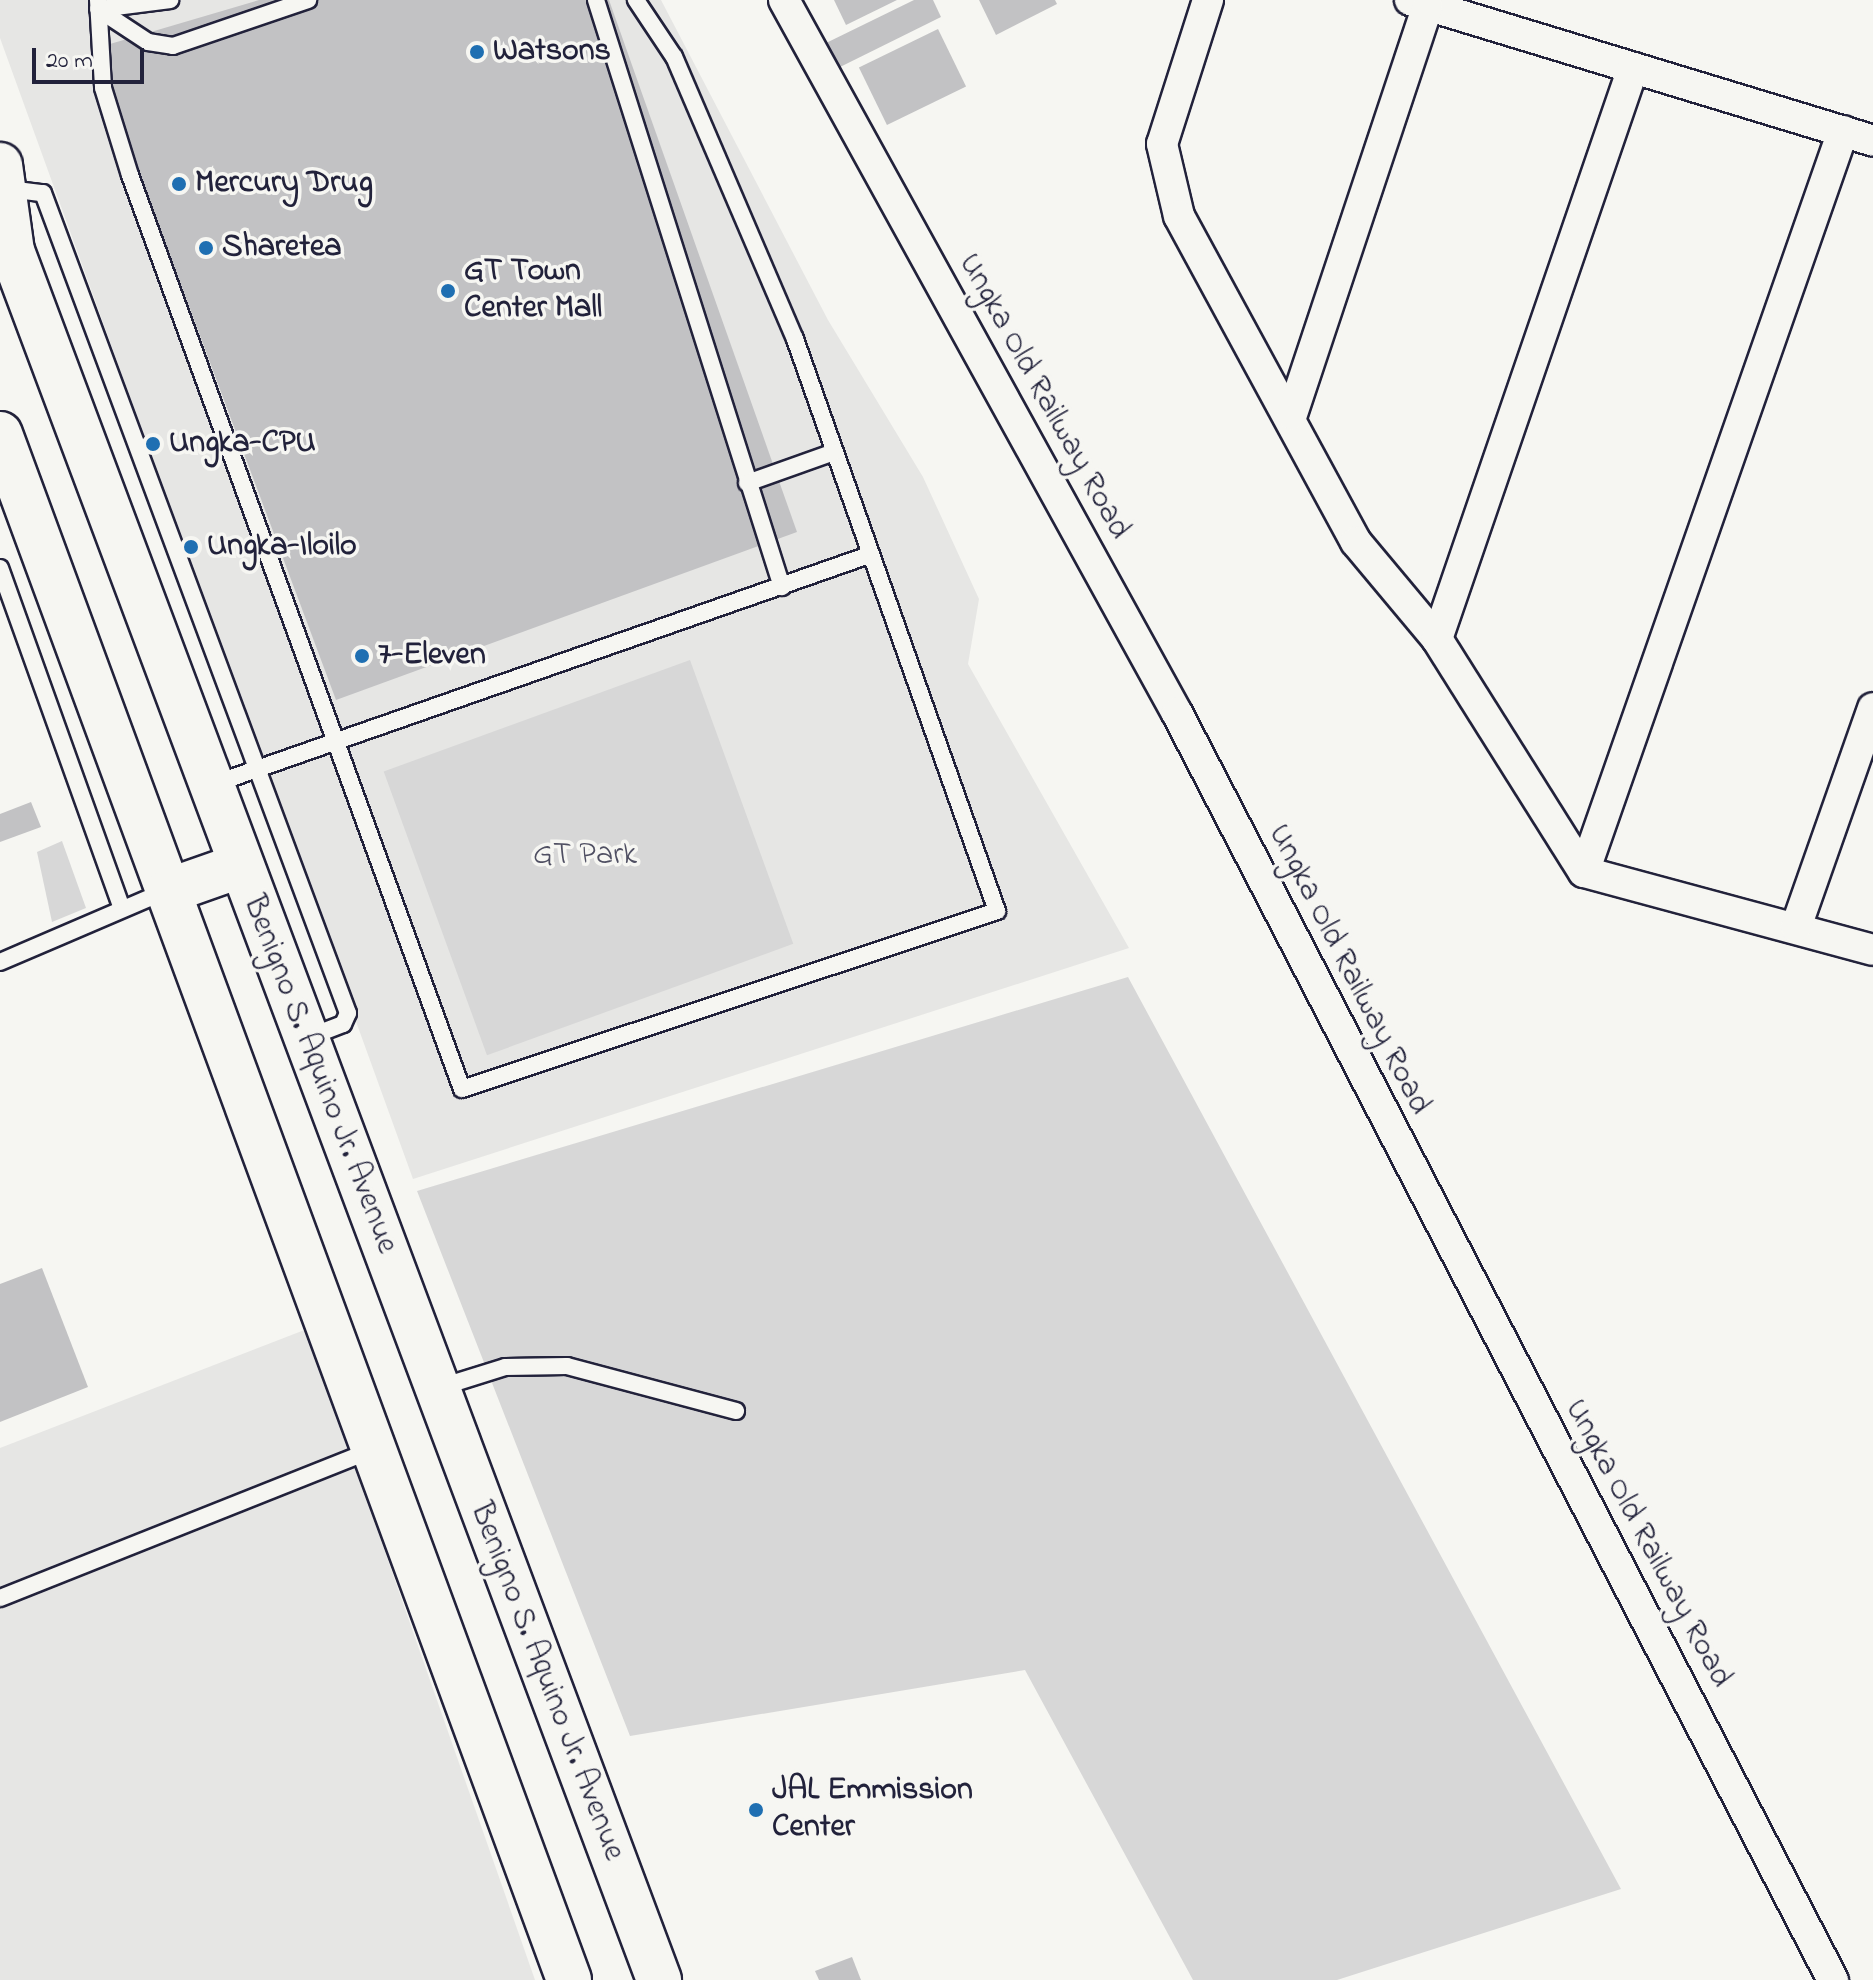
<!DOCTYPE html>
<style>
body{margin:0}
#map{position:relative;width:1873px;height:1980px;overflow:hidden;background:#f6f6f2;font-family:"Indie Flower",sans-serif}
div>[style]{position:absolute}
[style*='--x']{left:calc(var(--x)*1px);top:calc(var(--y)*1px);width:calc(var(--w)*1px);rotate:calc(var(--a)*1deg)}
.built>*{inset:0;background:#e6e6e4}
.green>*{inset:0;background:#d7d7d7;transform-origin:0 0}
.building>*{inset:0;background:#c2c2c4;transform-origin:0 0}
.roads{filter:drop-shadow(2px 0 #22223b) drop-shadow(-2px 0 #22223b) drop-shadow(0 2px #22223b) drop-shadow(0 -2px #22223b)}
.lane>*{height:16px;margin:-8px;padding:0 8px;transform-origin:8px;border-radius:8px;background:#f6f6f2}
.street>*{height:30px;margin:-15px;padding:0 15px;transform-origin:15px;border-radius:15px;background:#f6f6f2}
.primary>*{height:44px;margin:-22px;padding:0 22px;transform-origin:22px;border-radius:22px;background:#f6f6f2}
.dots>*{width:22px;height:22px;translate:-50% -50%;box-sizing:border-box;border:4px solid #f6f6f2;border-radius:50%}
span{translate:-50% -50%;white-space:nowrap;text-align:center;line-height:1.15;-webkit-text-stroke:7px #f6f6f2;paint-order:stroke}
.poi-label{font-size:32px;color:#22223b;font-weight:700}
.left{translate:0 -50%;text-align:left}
.street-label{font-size:32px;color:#22223b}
.park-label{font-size:32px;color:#4f4f62}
.scale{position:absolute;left:32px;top:48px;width:112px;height:36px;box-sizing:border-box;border:4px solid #22223b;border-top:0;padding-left:10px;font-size:24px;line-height:28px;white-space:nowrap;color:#22223b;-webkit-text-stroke:6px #f6f6f2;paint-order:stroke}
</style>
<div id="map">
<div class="built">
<div style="clip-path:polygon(0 0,661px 0,828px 320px,923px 477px,979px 599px,968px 664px,1129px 948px,413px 1179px,0 38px)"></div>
<div style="clip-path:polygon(307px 1329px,535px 1980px,0 1980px,0 1448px)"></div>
</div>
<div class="green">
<div style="left:690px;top:660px;width:302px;height:326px;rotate:70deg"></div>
<div style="clip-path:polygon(62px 841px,86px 908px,52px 922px,37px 852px)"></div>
<div style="clip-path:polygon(1128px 977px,1621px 1889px,1337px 1980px,1193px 1980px,1025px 1670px,630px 1736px,417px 1191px)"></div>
</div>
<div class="building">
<div style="clip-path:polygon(259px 0,609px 0,797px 532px,336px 700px,93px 49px)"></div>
<div style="clip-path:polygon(834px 0,897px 0,846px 25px)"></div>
<div style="clip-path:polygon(914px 0,933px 0,941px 17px,836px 69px,824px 44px)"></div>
<div style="clip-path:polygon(979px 0,1055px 0,1057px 4px,996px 35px)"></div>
<div style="left:938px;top:29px;width:64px;height:88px;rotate:64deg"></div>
<div style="clip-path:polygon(31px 802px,41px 827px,0 842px,0 814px)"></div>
<div style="clip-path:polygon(42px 1268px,88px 1387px,0 1422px,0 1284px)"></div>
<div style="clip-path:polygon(852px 1957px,861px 1980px,819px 1980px,815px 1971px)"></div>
</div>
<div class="roads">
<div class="lane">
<div style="--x:98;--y:0;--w:88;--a:86.7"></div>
<div style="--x:103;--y:88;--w:91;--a:72.8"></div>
<div style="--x:130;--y:175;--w:972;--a:70.04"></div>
<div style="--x:462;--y:1089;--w:564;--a:-18.4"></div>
<div style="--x:997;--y:911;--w:607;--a:-109.45"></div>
<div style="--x:795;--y:339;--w:307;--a:-113.2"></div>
<div style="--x:674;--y:57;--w:69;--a:-123.7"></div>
<div style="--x:596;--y:0;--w:616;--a:72.42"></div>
<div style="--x:98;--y:9;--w:60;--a:33.4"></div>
<div style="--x:148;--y:42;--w:25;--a:9"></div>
<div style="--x:173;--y:46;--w:143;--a:-18.8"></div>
<div style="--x:100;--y:9;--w:71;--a:-7.3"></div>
<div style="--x:8;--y:189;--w:35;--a:7"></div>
<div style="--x:43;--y:193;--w:875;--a:69.6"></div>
<div style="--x:348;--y:1013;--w:12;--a:114"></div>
<div style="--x:343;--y:1024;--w:39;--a:159"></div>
<div style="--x:747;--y:483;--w:92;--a:-19.6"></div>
<div style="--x:0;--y:568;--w:362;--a:70.3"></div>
<div style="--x:214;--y:784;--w:694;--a:-19.27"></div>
<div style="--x:0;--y:962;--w:181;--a:-23.2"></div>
<div style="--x:438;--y:1388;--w:70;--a:-17.4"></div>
<div style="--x:505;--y:1367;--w:62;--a:-0.9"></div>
<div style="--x:567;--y:1366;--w:175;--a:14.9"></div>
<div style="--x:0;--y:1598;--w:400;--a:-21.7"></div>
</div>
<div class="street">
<div style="--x:784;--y:0;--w:814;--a:61.14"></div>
<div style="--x:1177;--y:713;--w:1427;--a:62.63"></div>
<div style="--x:1208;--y:0;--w:151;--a:107.7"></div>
<div style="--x:1162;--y:144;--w:74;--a:76.7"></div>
<div style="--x:1179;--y:216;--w:371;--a:61.5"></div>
<div style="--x:1356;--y:542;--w:126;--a:50.1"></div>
<div style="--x:1437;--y:639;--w:275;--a:57.8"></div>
<div style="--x:1584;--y:872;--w:299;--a:15.1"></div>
<div style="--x:1410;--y:0;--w:484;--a:16.9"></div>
<div style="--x:1292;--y:414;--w:429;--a:-71.6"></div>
<div style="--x:1437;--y:639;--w:604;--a:-71.05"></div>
<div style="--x:1584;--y:872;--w:785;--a:-70.73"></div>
<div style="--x:1796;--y:927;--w:232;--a:-70.6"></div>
</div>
<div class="primary">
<div style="--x:0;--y:165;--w:87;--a:82.1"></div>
<div style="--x:12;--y:251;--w:1846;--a:69.48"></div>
<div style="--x:0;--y:434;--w:1647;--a:69.79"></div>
<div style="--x:168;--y:891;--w:75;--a:-19.4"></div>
</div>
</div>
<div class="dots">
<div style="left:477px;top:52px;background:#1f6fb2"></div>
<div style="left:179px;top:184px;background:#1f6fb2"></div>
<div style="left:206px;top:248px;background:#1f6fb2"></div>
<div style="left:448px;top:291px;background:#1f6fb2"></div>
<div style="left:153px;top:444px;background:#1f6fb2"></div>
<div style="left:191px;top:547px;background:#1f6fb2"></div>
<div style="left:362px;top:656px;background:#1f6fb2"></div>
<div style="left:756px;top:1810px;background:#1f6fb2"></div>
</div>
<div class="poi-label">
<span class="left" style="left:493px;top:52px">Watsons</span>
<span class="left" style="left:195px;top:184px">Mercury Drug</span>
<span class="left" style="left:222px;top:248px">Sharetea</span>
<span class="left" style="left:464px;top:291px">GT Town<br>Center Mall</span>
<span class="left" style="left:169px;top:444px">Ungka-CPU</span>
<span class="left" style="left:207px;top:547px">Ungka-Iloilo</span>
<span class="left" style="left:378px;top:656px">7-Eleven</span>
<span class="left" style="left:772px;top:1810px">JAL Emmission<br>Center</span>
</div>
<div class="street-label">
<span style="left:1043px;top:397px;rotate:61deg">Ungka Old Railway Road</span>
<span style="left:1348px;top:970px;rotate:63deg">Ungka Old Railway Road</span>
<span style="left:319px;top:1075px;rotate:69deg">Benigno S. Aquino Jr. Avenue</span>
<span style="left:1647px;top:1544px;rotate:62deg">Ungka Old Railway Road</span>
<span style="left:546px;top:1682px;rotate:69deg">Benigno S. Aquino Jr. Avenue</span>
</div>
<div class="park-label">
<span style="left:585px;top:856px">GT Park</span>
</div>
<div class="scale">20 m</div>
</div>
